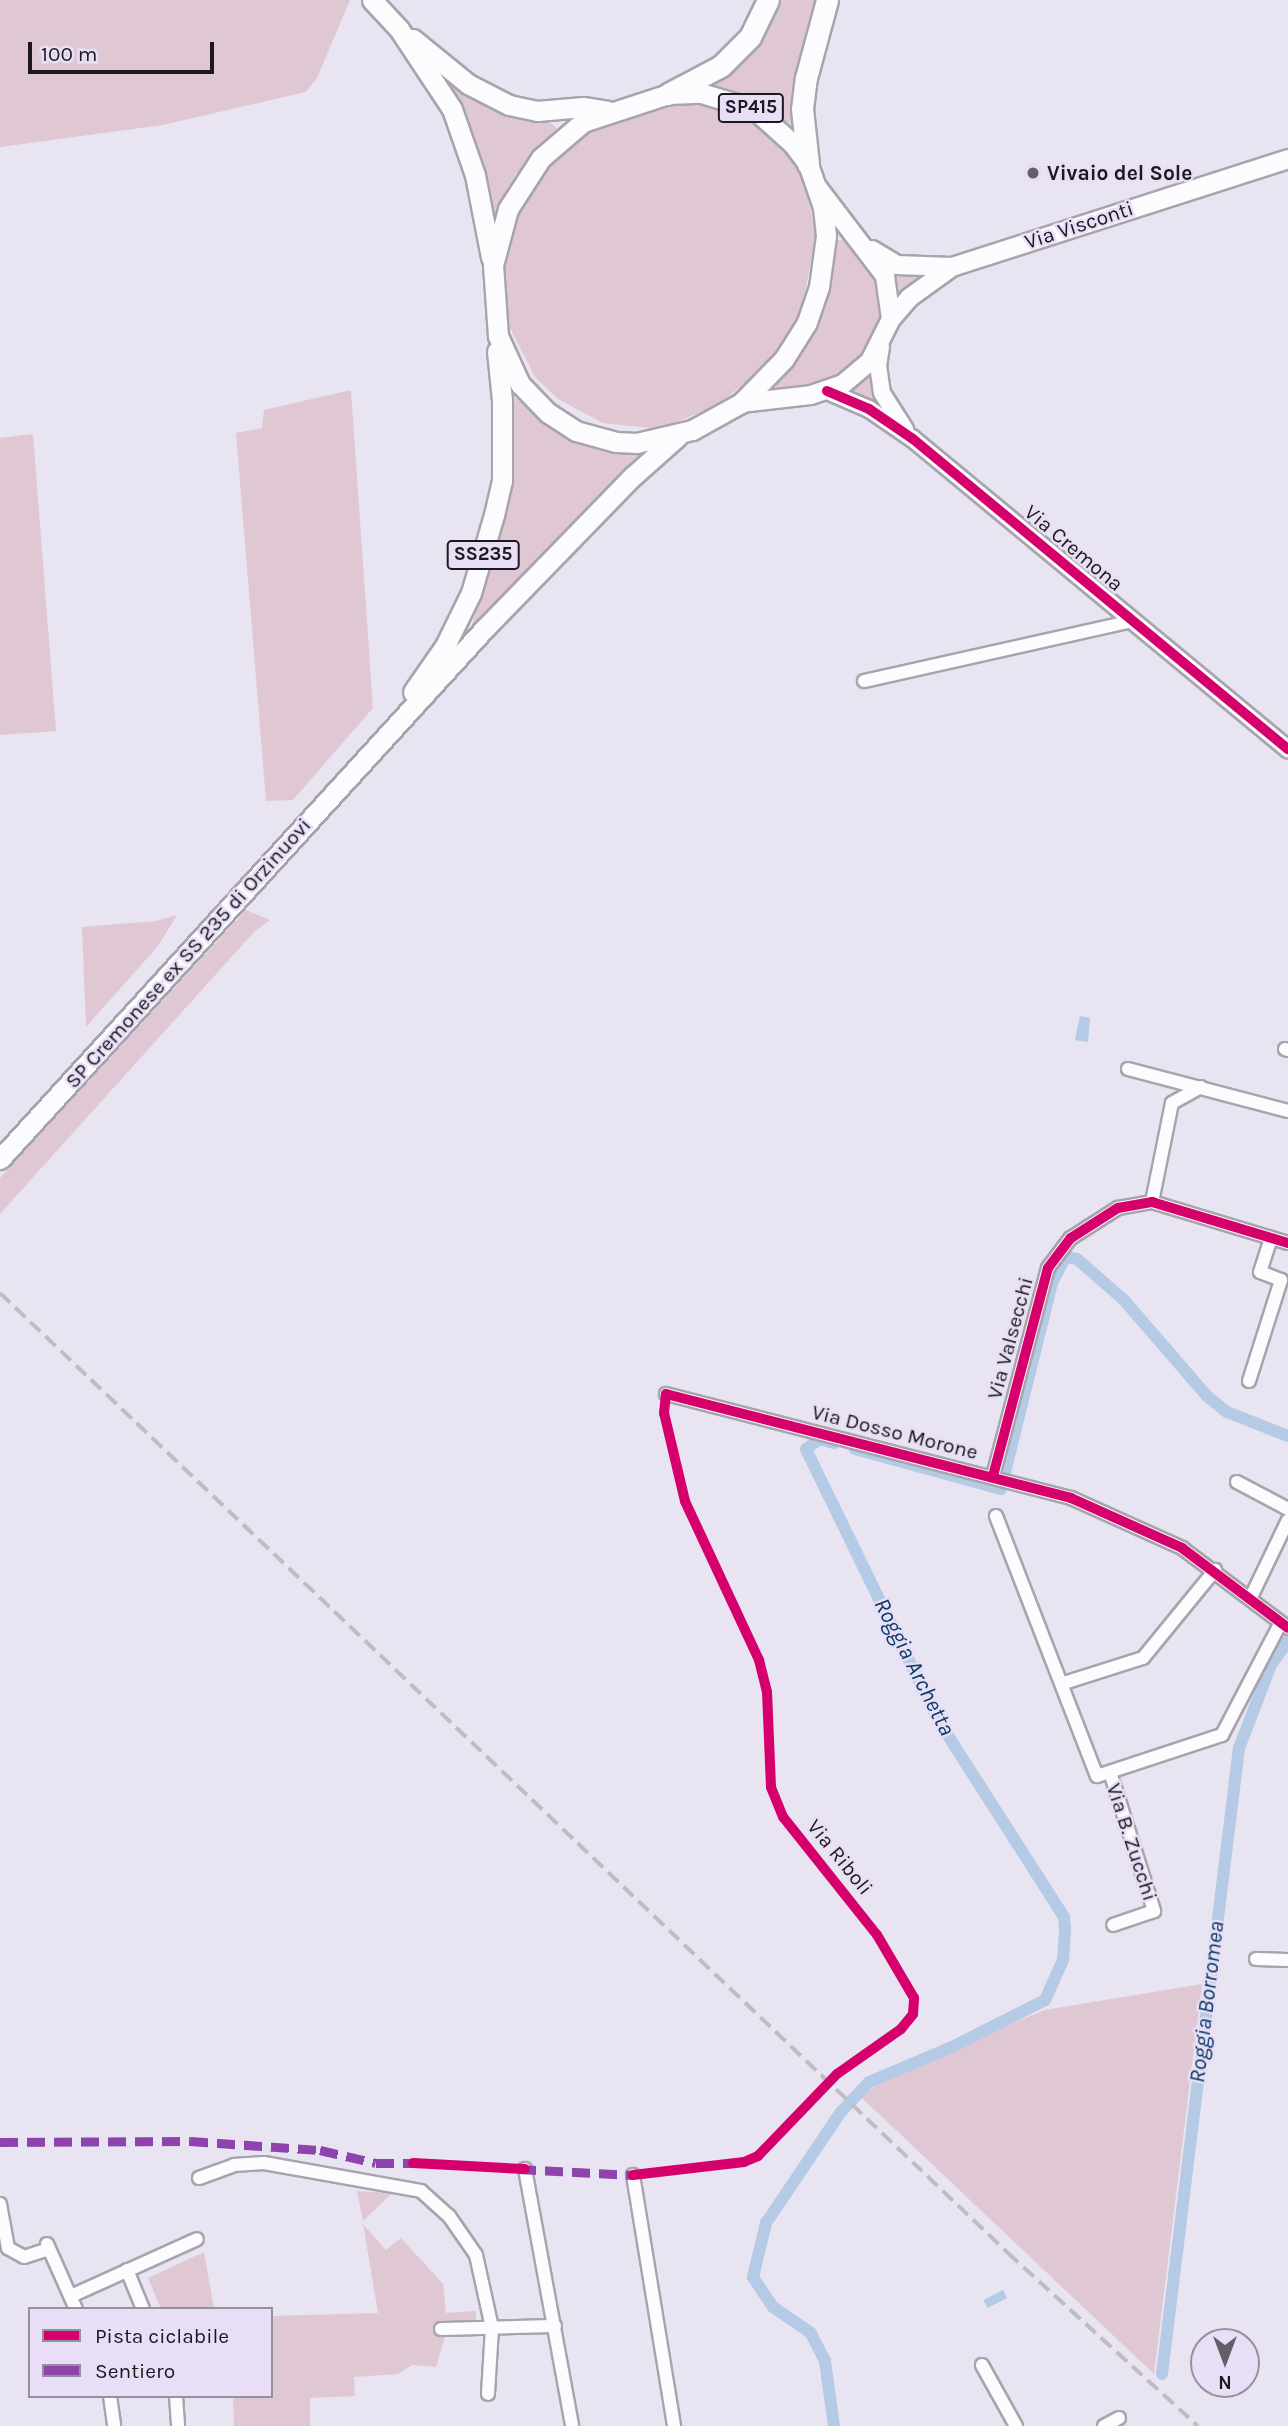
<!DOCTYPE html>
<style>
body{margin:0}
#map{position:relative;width:1288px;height:2426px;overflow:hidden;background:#e9e4f1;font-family:Karla,sans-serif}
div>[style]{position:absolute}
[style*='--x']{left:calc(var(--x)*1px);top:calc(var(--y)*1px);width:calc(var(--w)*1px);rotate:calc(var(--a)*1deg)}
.green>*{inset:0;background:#dfc8d4}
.water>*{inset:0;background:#b5cae5;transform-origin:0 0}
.canal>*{height:12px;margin:-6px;padding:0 6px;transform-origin:6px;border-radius:6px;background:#b5cae5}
.roads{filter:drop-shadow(2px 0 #a8a4ad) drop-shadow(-2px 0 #a8a4ad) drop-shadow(0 2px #a8a4ad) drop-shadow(0 -2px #a8a4ad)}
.minor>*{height:12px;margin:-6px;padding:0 6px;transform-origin:6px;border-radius:6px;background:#fcfbfd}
.tertiary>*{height:16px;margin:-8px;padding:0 8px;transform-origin:8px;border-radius:8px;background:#fcfbfd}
.secondary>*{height:18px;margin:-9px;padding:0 9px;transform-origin:9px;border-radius:9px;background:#fcfbfd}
.primary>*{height:19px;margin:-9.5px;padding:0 9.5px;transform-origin:9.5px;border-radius:9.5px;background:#fcfbfd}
.trunk>*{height:21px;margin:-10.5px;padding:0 10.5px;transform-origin:10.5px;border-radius:10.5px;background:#fcfbfd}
.rail>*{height:3.5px;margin-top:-1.75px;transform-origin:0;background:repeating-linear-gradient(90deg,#bebdc1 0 14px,transparent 0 21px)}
.quiet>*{height:9px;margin-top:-4.5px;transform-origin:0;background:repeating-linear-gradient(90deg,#8e44ad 0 18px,transparent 0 27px)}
.cycleway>*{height:10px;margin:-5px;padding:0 5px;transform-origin:5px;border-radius:5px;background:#d6006c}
.dots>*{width:19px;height:19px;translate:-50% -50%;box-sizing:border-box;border:4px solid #e8dff6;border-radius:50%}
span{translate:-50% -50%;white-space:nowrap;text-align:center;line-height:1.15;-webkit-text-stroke:5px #e8dff6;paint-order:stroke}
.shield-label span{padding:2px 5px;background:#e8dff6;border:2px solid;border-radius:5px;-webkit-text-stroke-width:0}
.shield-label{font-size:19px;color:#1b1820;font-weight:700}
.poi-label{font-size:21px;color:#1b1820;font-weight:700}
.left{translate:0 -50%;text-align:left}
.street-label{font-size:21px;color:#1b1820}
.water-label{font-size:23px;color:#093b65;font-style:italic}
.legend{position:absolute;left:28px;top:2307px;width:245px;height:91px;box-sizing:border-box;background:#e8dff6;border:2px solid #968fa0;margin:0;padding:9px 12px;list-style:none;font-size:21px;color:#1b1820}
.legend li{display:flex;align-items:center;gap:14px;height:35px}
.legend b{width:35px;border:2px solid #968fa0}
.north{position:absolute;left:1190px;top:2328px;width:70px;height:70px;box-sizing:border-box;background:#e8dff6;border:2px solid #968fa0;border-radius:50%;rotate:180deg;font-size:19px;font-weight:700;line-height:28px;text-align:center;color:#1b1820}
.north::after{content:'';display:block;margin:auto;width:24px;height:32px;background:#635f69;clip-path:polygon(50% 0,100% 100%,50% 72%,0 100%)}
.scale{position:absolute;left:28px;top:42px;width:186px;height:32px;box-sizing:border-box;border:4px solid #1b1820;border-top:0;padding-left:9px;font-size:21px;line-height:24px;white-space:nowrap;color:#1b1820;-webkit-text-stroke:5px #e8dff6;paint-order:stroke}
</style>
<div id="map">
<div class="green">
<div style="clip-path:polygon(0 0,350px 0,317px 78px,306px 92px,163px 125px,0 147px)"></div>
<div style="clip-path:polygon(781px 0,821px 0,792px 125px,748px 96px,707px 84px,746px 57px)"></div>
<div style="clip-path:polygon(448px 80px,496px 110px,545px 119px,557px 128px,515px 175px,495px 213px,491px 213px,476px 148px,446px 85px)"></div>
<div style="clip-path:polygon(702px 98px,753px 115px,802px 166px,816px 235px,800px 318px,761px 370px,718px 405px,659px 429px,603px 423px,558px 399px,535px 377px,510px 328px,502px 266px,518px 211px,548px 163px,606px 114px)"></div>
<div style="clip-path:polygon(842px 240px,872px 266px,880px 282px,884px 304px,879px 329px,865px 355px,844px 374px,825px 384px,774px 391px,835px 241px)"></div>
<div style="clip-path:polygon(890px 273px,917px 276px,919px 281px,897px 300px)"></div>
<div style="clip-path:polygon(869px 372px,876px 404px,875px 405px,843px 391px)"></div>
<div style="clip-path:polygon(351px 390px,373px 708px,293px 800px,266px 801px,236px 433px,262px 428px,264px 410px)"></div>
<div style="clip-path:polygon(511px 395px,565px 436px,593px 447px,644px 456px,471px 629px,505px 503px)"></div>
<div style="clip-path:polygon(33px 434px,56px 731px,0 735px,0 438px)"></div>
<div style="clip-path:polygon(246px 910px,270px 920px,254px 932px,0 1214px,0 1178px)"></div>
<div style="clip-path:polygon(177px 915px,158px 946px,86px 1027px,82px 927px,156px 921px)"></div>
<div style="clip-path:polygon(1202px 1984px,1154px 2374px,861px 2097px,895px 2071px,1045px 2010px)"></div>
<div style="clip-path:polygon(357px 2191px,392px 2193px,363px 2221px)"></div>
<div style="clip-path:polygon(363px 2224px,386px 2250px,401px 2238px,443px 2284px,446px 2313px,476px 2311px,476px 2320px,440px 2323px,445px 2337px,436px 2367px,412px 2365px,398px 2374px,354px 2377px,355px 2396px,310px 2398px,310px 2426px,234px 2426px,233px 2396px,271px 2396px,271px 2316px,378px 2313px)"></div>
<div style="clip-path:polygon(204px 2252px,214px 2309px,161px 2309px,148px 2278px)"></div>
</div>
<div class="water">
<div style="clip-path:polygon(1080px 1016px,1090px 1018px,1088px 1042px,1075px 1040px)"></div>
<div style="left:1003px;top:2290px;width:9px;height:22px;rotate:63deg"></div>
</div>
<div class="canal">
<div style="--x:855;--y:1449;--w:151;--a:15.3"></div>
<div style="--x:1001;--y:1489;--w:212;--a:-76.1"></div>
<div style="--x:1052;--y:1283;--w:29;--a:-63"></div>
<div style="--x:1065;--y:1257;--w:12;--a:9"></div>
<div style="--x:1077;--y:1259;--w:62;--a:41.1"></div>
<div style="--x:1124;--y:1300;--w:127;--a:49.2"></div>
<div style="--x:1207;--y:1396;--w:26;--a:39"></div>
<div style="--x:1227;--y:1412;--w:66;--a:21.5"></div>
<div style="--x:1162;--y:2374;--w:631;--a:-82.99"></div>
<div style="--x:1239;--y:1748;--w:89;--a:-68.9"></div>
<div style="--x:1271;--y:1665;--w:29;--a:-55"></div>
<div style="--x:834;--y:2426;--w:66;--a:-97.9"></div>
<div style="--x:825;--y:2361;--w:31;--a:-117"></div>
<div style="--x:811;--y:2333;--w:46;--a:-145.6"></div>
<div style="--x:773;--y:2307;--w:36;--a:-124"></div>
<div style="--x:753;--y:2277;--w:56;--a:-76.5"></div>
<div style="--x:766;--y:2223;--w:134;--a:-56"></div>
<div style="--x:841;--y:2112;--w:41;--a:-47"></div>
<div style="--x:869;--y:2082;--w:90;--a:-22.9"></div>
<div style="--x:952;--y:2047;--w:104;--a:-26.8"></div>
<div style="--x:1045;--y:2000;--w:44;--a:-65.8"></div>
<div style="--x:1063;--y:1960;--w:31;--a:-86"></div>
<div style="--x:1065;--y:1929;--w:12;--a:-95"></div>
<div style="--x:1064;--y:1917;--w:234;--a:-122.6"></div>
<div style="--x:938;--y:1720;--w:301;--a:-116"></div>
<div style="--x:806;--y:1449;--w:17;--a:-36"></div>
<div style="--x:820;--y:1439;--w:15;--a:16"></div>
</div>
<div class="roads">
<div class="minor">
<div style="--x:864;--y:681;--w:276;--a:-12.6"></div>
<div style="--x:1285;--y:1049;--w:3;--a:18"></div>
<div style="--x:1128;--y:1069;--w:165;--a:14.7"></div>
<div style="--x:1152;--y:1202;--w:101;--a:-78.6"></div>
<div style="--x:1172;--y:1103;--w:33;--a:-29"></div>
<div style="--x:1249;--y:1381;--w:106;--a:-72.4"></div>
<div style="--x:1281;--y:1280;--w:22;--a:-159"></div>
<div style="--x:1260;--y:1272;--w:36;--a:-72"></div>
<div style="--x:666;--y:1394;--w:418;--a:14.4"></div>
<div style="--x:1071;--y:1498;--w:122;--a:24.2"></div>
<div style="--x:1182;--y:1548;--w:133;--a:37"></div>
<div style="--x:993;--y:1476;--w:215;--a:-75.2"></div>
<div style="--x:1048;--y:1268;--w:38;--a:-53"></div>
<div style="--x:1071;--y:1238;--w:56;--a:-32.6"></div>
<div style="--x:1118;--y:1208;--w:35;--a:-10"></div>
<div style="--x:1152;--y:1202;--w:142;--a:16.8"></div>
<div style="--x:1237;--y:1482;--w:58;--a:27.9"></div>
<div style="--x:996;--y:1516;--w:279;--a:68.8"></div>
<div style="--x:1097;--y:1776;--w:132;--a:-18.2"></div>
<div style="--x:1222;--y:1735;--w:127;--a:-62.4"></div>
<div style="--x:1251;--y:1597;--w:85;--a:-64.3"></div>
<div style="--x:1064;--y:1683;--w:83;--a:-17.6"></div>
<div style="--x:1143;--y:1658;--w:114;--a:-50.7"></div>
<div style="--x:1110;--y:1772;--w:146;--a:72.4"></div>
<div style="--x:1154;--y:1911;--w:43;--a:161.1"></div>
<div style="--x:1256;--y:1959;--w:32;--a:2"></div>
<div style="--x:525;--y:2169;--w:261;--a:79.6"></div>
<div style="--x:633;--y:2175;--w:254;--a:80.7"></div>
<div style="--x:199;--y:2178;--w:37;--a:-20"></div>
<div style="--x:234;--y:2165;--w:30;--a:-4"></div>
<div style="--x:264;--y:2163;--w:159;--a:10.1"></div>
<div style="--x:421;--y:2191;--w:38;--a:42"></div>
<div style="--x:449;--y:2216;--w:47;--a:55.3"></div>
<div style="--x:476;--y:2255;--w:75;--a:77.6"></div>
<div style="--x:492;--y:2328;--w:66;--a:93.5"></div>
<div style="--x:0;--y:2204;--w:45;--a:79.7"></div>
<div style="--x:8;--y:2248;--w:18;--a:29"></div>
<div style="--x:24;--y:2257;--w:26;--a:-18"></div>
<div style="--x:47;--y:2244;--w:71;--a:66"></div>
<div style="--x:127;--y:2270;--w:42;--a:67.7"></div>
<div style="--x:71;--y:2296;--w:138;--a:-24.3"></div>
<div style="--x:441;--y:2329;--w:114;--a:-1.5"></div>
<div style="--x:982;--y:2365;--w:70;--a:60.9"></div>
<div style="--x:110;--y:2396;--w:30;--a:82"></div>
<div style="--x:176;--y:2396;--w:30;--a:86"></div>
<div style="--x:1104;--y:2426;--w:17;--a:-28"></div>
</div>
<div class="tertiary">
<div style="--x:881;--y:347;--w:18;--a:99"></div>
<div style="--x:878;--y:365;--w:28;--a:82"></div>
<div style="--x:882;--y:393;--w:43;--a:57.4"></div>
<div style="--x:827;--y:391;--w:46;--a:23.2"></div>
<div style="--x:869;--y:409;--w:53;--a:34.3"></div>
<div style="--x:913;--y:439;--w:487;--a:39.6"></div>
</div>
<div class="secondary">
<div style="--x:818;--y:188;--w:111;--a:52.7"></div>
<div style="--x:885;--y:276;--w:43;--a:82.1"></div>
<div style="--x:872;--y:250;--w:29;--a:31"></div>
<div style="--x:897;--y:265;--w:55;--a:2.1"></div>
<div style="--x:741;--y:403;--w:70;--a:-6.5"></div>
<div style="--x:811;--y:395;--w:34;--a:-19"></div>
<div style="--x:843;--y:384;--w:35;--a:-40"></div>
<div style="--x:870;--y:361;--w:47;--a:-63.4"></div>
<div style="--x:891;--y:319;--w:28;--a:-49"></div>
<div style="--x:909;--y:298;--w:53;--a:-35.8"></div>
<div style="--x:952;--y:267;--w:353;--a:-17.8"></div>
</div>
<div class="primary">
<div style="--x:372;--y:0;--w:40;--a:47"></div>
<div style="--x:399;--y:29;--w:96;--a:56.5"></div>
<div style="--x:452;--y:109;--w:70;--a:70.8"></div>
<div style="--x:475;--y:175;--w:84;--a:79"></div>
<div style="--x:413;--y:39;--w:71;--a:39.3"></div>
<div style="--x:468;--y:84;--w:46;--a:27.1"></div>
<div style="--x:509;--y:105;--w:29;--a:12"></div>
<div style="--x:537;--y:111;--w:46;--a:-5"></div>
<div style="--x:583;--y:107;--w:24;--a:9"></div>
<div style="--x:701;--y:93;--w:55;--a:16.8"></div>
<div style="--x:754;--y:109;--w:52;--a:41.9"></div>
<div style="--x:793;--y:144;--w:25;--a:53"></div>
<div style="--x:808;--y:164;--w:46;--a:70.8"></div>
<div style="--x:823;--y:207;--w:29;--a:84"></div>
<div style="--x:826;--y:236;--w:51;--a:97.8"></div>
<div style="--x:819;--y:287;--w:39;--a:109"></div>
<div style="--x:806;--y:324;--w:41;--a:122.2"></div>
<div style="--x:784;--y:359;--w:62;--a:134.3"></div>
<div style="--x:741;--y:403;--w:56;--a:151.1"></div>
<div style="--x:692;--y:430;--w:57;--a:166.7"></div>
<div style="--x:637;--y:443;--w:21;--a:-177"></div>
<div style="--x:616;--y:442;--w:41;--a:-164.6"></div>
<div style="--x:576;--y:431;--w:33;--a:-147"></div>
<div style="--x:548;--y:413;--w:40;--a:-134"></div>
<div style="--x:520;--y:384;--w:53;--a:-114.6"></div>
<div style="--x:498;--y:336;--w:71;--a:-94"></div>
<div style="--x:493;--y:265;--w:58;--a:-75"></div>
<div style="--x:508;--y:209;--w:61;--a:-57.1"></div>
<div style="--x:541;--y:158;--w:55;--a:-40.6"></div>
<div style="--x:583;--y:122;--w:89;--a:-18.2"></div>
<div style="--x:668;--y:94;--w:33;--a:-2"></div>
<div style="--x:413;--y:692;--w:56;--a:-55.2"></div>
<div style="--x:445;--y:646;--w:59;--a:-63.9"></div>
<div style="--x:471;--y:593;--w:81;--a:-73.6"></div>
<div style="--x:494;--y:515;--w:35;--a:-77"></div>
<div style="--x:502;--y:481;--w:81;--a:-90"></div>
<div style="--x:502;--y:400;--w:49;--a:-95.8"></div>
<div style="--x:0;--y:1159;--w:721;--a:-47.59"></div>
<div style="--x:486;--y:627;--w:211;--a:-45.8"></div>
<div style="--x:633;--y:476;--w:60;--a:-41.6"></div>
</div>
<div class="trunk">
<div style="--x:668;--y:94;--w:60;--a:-27.8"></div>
<div style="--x:721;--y:66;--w:41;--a:-45"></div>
<div style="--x:750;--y:37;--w:41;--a:-64.1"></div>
<div style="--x:808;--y:164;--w:55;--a:-96.2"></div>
<div style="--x:802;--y:109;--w:31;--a:-83"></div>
<div style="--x:806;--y:78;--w:81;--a:-74.9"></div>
</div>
</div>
<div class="rail">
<div style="--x:0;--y:1293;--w:1392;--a:43.6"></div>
<div style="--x:1008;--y:2253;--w:257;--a:42.3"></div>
</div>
<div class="quiet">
<div style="--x:0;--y:2142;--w:190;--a:-0.3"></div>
<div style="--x:190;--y:2141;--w:130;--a:4"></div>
<div style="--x:320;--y:2150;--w:57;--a:13.1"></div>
<div style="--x:376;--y:2163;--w:41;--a:0"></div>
<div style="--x:518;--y:2169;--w:115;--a:3"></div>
</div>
<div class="cycleway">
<div style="--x:827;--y:391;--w:46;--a:23.2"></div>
<div style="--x:869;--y:409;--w:53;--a:34.3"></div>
<div style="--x:913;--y:439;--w:487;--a:39.6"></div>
<div style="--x:993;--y:1476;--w:215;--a:-75.2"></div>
<div style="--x:1048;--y:1268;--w:38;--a:-53"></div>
<div style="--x:1071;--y:1238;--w:56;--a:-32.6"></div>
<div style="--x:1118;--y:1208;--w:35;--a:-10"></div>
<div style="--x:1152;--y:1202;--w:142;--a:16.8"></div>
<div style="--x:413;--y:2163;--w:112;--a:3.1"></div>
<div style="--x:633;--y:2175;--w:112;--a:-6.7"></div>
<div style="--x:744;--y:2162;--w:15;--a:-23"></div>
<div style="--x:758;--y:2156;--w:114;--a:-46.1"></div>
<div style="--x:837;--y:2074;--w:78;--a:-35.1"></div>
<div style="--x:901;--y:2029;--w:19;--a:-51"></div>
<div style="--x:913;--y:2014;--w:16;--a:-86"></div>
<div style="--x:914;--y:1998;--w:73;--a:-120.4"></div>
<div style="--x:877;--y:1935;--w:151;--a:-128.5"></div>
<div style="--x:783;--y:1817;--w:32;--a:-112"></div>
<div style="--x:771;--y:1787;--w:95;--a:-92.4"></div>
<div style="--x:767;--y:1692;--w:33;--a:-104"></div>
<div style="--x:759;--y:1660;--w:175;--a:-115"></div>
<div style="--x:685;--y:1501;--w:90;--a:-103.4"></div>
<div style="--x:664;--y:1413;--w:19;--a:-84"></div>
<div style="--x:666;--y:1394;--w:418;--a:14.4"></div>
<div style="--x:1071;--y:1498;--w:122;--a:24.2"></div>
<div style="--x:1182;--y:1548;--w:133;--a:37"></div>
</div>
<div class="dots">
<div style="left:1033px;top:173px;background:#635f69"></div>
</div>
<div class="shield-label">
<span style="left:751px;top:108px">SP415</span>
<span style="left:483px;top:555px">SS235</span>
</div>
<div class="poi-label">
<span class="left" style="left:1047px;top:173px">Vivaio del Sole</span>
</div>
<div class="street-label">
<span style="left:1079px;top:225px;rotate:-18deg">Via Visconti</span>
<span style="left:1074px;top:548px;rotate:40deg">Via Cremona</span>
<span style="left:188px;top:953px;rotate:-48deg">SP Cremonese ex SS 235 di Orzinuovi</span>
<span style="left:1010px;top:1338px;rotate:-75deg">Via Valsecchi</span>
<span style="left:895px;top:1432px;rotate:14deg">Via Dosso Morone</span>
<span style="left:1132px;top:1842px;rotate:72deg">Via B. Zucchi</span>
<span style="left:840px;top:1857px;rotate:51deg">Via Riboli</span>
</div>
<div class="water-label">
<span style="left:914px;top:1667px;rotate:63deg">Roggia Archetta</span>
<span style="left:1207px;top:2002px;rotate:-83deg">Roggia Borromea</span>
</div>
<ul class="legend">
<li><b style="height:9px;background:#d6006c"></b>Pista ciclabile</li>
<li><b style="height:9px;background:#8e44ad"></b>Sentiero</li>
</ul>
<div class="north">N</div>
<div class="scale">100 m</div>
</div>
